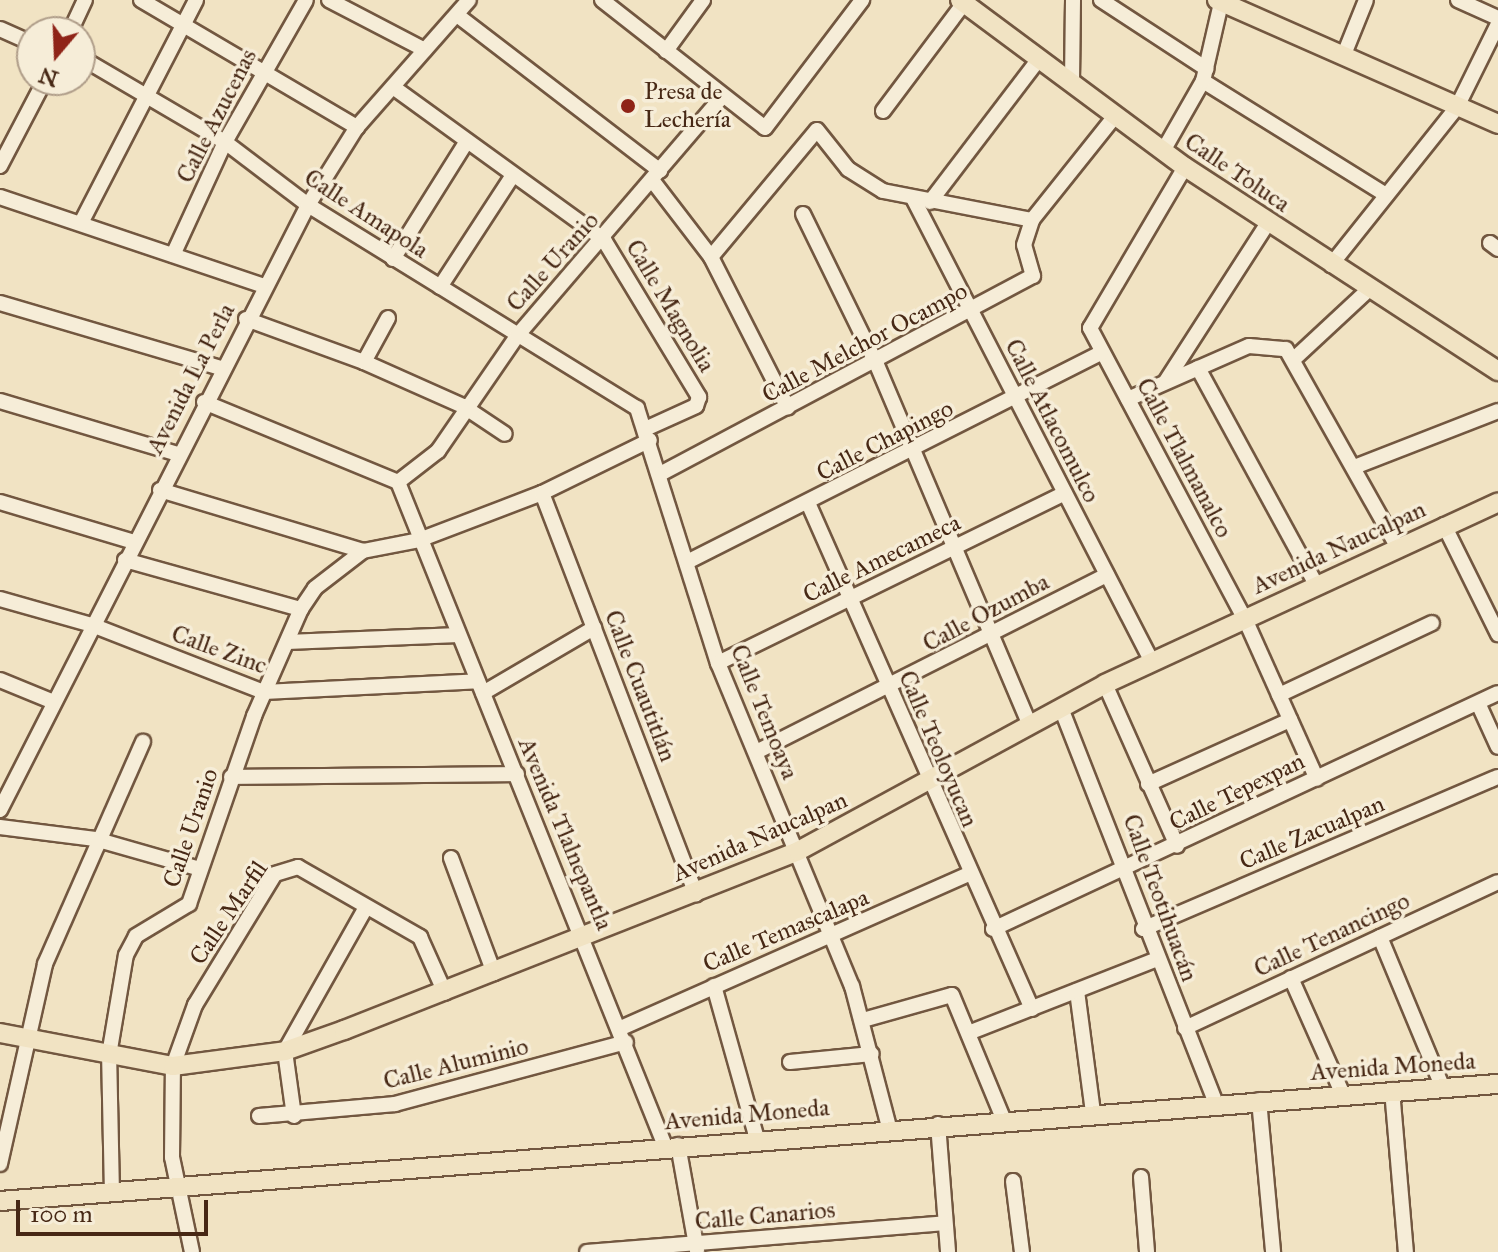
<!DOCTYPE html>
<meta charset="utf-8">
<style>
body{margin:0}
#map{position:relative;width:1498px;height:1252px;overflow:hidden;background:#f1e3c3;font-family:"IM FELL Great Primer",serif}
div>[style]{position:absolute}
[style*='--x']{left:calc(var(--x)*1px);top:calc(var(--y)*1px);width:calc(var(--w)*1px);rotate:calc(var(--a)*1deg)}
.roads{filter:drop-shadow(2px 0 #725740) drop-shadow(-2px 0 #725740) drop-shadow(0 2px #725740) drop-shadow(0 -2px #725740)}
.minor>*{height:14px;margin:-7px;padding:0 7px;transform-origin:7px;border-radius:7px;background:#f6edd8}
.major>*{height:18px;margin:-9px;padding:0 9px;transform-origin:9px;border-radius:9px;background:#f1e3c3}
.dots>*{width:22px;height:22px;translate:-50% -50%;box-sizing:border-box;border:4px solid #f6edd8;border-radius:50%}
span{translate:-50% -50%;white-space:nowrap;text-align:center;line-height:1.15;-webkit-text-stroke:7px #f6edd8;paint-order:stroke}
.poi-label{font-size:24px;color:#472815}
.left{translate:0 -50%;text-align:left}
.street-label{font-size:24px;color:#472815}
.north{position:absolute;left:16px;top:16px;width:80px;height:80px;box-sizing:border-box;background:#f6edd8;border:2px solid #b09e8a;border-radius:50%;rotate:199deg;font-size:22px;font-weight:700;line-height:32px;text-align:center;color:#472815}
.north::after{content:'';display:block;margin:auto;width:28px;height:36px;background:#8f2418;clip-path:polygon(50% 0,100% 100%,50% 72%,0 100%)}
.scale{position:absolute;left:16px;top:1200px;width:192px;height:36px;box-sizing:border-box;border:4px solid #472815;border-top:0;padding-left:10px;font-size:24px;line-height:28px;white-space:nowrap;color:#472815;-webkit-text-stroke:6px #f6edd8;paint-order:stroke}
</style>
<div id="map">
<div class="roads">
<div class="minor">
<div style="--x:141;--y:0;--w:251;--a:30.5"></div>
<div style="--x:329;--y:0;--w:108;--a:27.5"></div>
<div style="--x:602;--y:0;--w:207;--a:38.1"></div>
<div style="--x:765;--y:128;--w:161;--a:-52.8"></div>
<div style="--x:1101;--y:0;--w:126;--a:33.1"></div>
<div style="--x:1458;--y:0;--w:44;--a:24.2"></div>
<div style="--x:457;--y:15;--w:256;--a:37.5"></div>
<div style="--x:0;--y:29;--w:35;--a:24"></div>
<div style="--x:70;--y:32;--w:35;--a:-65"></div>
<div style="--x:666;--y:51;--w:63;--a:-54"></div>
<div style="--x:80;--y:57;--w:168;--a:30.4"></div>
<div style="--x:225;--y:142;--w:104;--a:37.2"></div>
<div style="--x:308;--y:205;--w:387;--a:31.7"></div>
<div style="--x:637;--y:408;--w:268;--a:72.4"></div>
<div style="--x:718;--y:663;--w:350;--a:67.5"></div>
<div style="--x:852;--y:986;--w:146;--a:75.3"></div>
<div style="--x:1343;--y:57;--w:61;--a:-68"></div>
<div style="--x:1203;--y:81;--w:216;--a:31.9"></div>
<div style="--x:1072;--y:82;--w:82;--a:-89.3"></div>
<div style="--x:393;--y:87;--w:261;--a:35.9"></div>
<div style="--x:604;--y:240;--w:184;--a:58.8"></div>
<div style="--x:699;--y:397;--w:9;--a:108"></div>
<div style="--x:696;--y:406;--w:56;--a:155.7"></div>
<div style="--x:883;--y:111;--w:135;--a:-53.1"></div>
<div style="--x:1163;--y:151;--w:81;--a:-60.3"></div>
<div style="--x:1203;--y:81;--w:80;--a:-77"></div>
<div style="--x:0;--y:166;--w:97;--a:-62.4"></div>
<div style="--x:1185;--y:167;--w:187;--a:120.5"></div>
<div style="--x:1090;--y:328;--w:330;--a:62"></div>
<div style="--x:1245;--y:619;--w:175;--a:65.8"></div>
<div style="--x:652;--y:180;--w:97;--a:52.5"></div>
<div style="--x:711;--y:257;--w:169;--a:63"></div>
<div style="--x:0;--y:197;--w:276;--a:18.6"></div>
<div style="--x:914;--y:200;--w:520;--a:62.74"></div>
<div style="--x:930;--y:202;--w:180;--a:-52.7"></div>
<div style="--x:803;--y:214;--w:168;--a:63.9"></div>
<div style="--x:877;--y:365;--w:391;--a:67"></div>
<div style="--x:81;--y:223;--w:251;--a:-62.7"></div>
<div style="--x:1490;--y:243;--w:10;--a:37"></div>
<div style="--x:173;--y:255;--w:124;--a:-65.3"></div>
<div style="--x:225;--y:142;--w:163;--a:-60.3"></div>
<div style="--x:711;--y:257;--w:165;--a:-50.2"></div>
<div style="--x:817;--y:130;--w:50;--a:51.5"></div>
<div style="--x:848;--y:169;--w:41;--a:32.2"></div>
<div style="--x:883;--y:191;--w:152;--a:11"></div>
<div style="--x:393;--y:259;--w:139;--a:-57.9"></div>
<div style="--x:1331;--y:265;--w:202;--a:-51.4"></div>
<div style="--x:1457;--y:107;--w:93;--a:-63.7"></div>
<div style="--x:440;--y:287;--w:134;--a:-56.9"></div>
<div style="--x:0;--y:303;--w:230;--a:16.4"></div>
<div style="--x:246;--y:319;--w:126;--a:20"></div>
<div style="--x:364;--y:362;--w:108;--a:24"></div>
<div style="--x:463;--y:406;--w:50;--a:33.7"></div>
<div style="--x:1296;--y:357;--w:98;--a:-42.9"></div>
<div style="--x:364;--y:362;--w:50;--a:-61.4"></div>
<div style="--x:1198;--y:368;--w:246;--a:61.4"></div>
<div style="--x:1166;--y:381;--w:188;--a:-57.2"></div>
<div style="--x:1128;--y:399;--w:132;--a:-23.7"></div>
<div style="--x:1249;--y:346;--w:37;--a:5"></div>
<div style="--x:1286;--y:349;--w:226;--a:60.6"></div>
<div style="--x:0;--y:401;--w:186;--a:16.6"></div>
<div style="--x:204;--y:402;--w:210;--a:22.4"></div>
<div style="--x:1357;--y:466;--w:151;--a:-21.3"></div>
<div style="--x:662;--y:473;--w:420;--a:-28"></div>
<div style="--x:1033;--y:276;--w:32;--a:-106"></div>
<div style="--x:1024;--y:245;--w:26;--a:-72"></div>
<div style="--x:1032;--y:220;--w:133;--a:-51.4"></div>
<div style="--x:398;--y:482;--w:716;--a:68.09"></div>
<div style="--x:398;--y:482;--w:51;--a:-37.8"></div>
<div style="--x:438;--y:451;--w:140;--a:-55.5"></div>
<div style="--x:517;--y:336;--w:316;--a:-49.4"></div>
<div style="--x:160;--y:490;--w:212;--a:16.7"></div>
<div style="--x:363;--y:551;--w:57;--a:-11.1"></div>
<div style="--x:419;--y:540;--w:132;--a:-20.9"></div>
<div style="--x:542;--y:493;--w:120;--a:-26.1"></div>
<div style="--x:542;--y:493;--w:430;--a:69"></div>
<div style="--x:0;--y:502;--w:140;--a:16.6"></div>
<div style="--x:809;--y:505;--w:551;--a:66.13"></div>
<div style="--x:1444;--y:525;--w:122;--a:63.6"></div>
<div style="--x:125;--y:560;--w:183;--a:15.6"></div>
<div style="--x:687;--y:562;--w:464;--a:-26.8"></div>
<div style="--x:0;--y:599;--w:96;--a:15.8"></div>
<div style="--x:92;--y:625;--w:185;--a:21.3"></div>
<div style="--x:264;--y:692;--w:214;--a:-2.9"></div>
<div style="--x:287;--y:642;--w:172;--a:-2.3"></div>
<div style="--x:718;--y:663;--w:386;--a:-26.1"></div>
<div style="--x:0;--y:680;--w:58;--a:22.2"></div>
<div style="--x:1105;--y:684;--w:177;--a:66"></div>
<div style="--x:483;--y:693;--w:129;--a:-30.4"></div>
<div style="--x:1279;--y:695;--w:169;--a:-25.2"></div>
<div style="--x:1478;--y:703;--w:48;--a:65.6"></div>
<div style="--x:1061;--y:708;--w:424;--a:68.6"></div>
<div style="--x:756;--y:752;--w:393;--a:-26.8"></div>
<div style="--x:231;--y:777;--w:286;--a:-0.6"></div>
<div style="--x:1148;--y:784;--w:156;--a:-24.3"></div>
<div style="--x:0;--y:810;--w:679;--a:-63.02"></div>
<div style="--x:308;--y:205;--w:92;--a:-57.9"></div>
<div style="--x:357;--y:127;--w:169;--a:-48.6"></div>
<div style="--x:0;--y:827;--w:96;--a:7.2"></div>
<div style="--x:95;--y:839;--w:109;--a:15.9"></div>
<div style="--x:451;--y:858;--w:123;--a:69.5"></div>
<div style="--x:993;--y:929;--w:557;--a:-25.05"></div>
<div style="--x:1143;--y:929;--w:386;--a:-23.2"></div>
<div style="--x:1380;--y:937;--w:164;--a:67.4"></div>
<div style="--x:1291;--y:978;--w:128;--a:66"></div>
<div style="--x:714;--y:986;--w:159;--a:74.3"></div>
<div style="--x:1077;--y:991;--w:122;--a:82.5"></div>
<div style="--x:863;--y:1020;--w:92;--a:-15.7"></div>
<div style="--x:952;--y:995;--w:133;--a:67.5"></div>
<div style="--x:621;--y:1028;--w:380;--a:-23.9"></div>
<div style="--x:1185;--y:1028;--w:345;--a:-25"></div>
<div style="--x:971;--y:1032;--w:200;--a:-21.4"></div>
<div style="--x:790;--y:1062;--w:82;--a:-5.6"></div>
<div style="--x:1392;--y:1090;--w:163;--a:85.1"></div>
<div style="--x:1259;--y:1100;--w:153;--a:84.7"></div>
<div style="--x:259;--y:1116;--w:137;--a:-5"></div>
<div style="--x:395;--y:1104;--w:239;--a:-15"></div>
<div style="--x:294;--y:1116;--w:66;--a:-97.9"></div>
<div style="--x:285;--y:1051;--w:165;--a:-60.6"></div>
<div style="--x:938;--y:1124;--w:128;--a:85.5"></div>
<div style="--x:678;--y:1145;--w:108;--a:79.8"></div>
<div style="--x:0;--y:1164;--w:205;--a:-77.3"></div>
<div style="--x:45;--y:964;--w:243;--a:-66.2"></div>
<div style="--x:1141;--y:1177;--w:75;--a:85.4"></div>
<div style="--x:1013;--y:1181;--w:72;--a:82.8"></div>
<div style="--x:112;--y:1194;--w:139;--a:-91.2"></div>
<div style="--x:109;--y:1055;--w:101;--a:-80.4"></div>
<div style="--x:126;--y:955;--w:21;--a:-62"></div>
<div style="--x:136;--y:936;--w:62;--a:-31.1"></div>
<div style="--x:189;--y:904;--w:199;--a:-70.9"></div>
<div style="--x:254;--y:716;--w:117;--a:-66.3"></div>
<div style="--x:301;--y:609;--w:25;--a:-56"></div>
<div style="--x:315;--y:588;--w:61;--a:-37.6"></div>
<div style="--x:192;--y:1252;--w:97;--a:-101.9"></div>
<div style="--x:172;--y:1157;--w:91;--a:-89.4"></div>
<div style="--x:173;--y:1066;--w:65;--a:-70.2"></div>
<div style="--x:195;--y:1005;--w:153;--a:-58.6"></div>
<div style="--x:275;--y:874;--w:24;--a:-17"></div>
<div style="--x:298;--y:867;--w:141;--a:29.8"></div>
<div style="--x:420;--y:937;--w:61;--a:65.9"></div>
<div style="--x:587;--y:1252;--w:359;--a:-4.6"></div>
</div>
<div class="major">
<div style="--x:960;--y:0;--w:280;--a:36.6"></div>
<div style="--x:1185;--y:167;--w:374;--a:33.1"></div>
<div style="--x:1217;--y:0;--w:307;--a:23.8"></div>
<div style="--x:0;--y:1033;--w:176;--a:10.8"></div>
<div style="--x:173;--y:1066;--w:113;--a:-7.6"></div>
<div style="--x:285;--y:1051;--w:63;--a:-19.6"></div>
<div style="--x:344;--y:1030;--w:488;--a:-21.5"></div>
<div style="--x:798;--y:851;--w:349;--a:-28.5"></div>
<div style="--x:1105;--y:684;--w:433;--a:-24.8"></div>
<div style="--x:0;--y:1201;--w:1503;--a:-4.47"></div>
</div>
</div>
<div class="dots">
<div style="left:628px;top:106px;background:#8f2418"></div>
</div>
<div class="poi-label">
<span class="left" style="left:644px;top:106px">Presa de<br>Lechería</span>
</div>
<div class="street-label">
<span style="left:217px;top:116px;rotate:-63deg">Calle Azucenas</span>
<span style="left:1237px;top:173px;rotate:34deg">Calle Toluca</span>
<span style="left:366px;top:214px;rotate:33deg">Calle Amapola</span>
<span style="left:553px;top:262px;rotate:-48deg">Calle Uranio</span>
<span style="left:670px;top:306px;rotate:59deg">Calle Magnolia</span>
<span style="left:865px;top:343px;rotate:-28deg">Calle Melchor Ocampo</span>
<span style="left:191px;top:379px;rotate:-63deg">Avenida La Perla</span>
<span style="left:1052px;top:421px;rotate:63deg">Calle Atlacomulco</span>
<span style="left:885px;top:441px;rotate:-27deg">Calle Chapingo</span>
<span style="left:1184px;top:458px;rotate:62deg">Calle Tlalmanalco</span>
<span style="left:1339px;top:548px;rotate:-25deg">Avenida Naucalpan</span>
<span style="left:882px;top:559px;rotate:-26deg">Calle Amecameca</span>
<span style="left:986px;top:613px;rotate:-28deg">Calle Ozumba</span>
<span style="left:219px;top:650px;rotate:20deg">Calle Zinc</span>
<span style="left:640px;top:686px;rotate:69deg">Calle Cuautitlán</span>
<span style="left:764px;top:712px;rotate:68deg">Calle Temoaya</span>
<span style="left:938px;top:749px;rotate:67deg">Calle Teoloyucan</span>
<span style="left:1237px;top:792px;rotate:-26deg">Calle Tepexpan</span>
<span style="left:191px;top:828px;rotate:-71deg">Calle Uranio</span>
<span style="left:1312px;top:833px;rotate:-23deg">Calle Zacualpan</span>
<span style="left:565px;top:834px;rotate:67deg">Avenida Tlalnepantla</span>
<span style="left:760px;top:837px;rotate:-24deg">Avenida Naucalpan</span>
<span style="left:1160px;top:898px;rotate:70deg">Calle Teotihuacán</span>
<span style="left:229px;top:913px;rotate:-56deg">Calle Marfil</span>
<span style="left:786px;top:931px;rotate:-23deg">Calle Temascalapa</span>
<span style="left:1332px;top:935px;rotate:-25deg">Calle Tenancingo</span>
<span style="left:456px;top:1064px;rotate:-14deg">Calle Aluminio</span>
<span style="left:1393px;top:1067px;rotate:-4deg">Avenida Moneda</span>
<span style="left:747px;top:1115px;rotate:-5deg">Avenida Moneda</span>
<span style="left:765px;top:1216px;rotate:-5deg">Calle Canarios</span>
</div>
<div class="north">N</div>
<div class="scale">100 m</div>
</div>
